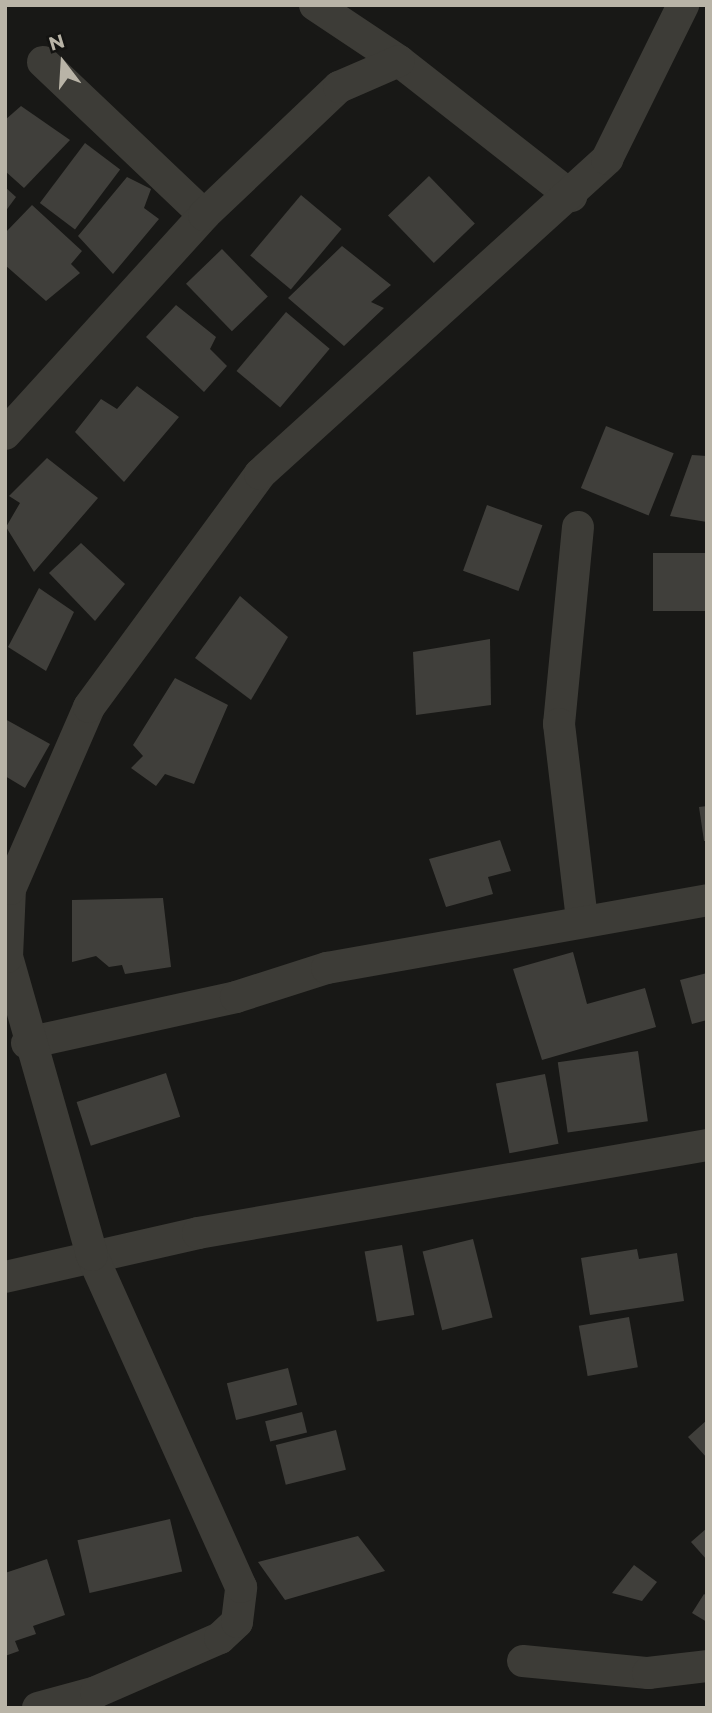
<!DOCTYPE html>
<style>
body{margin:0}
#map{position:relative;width:712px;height:1713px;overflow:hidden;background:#181816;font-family:Montserrat,sans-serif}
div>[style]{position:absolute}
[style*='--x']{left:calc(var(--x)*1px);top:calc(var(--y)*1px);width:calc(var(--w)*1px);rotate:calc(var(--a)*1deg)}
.building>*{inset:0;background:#403f3b;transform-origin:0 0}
.minor>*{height:32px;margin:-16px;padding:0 16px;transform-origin:16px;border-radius:16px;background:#3d3c37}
span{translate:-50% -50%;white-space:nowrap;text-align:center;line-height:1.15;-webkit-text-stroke:6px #131311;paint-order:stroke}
.frame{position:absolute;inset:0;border:7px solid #b9b4a7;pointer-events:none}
.north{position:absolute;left:28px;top:28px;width:70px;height:70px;-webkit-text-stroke:5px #131311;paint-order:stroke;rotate:343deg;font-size:19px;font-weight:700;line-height:28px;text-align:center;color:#b9b4a7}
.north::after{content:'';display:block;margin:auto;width:24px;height:32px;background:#b9b4a7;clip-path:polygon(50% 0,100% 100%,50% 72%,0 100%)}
</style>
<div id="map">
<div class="building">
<div style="clip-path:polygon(21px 106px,70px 140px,24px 188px,5px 171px,5px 120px)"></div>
<div style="left:85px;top:143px;width:44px;height:75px;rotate:37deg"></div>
<div style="left:429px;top:176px;width:66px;height:57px;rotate:46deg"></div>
<div style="clip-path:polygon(127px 177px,151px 189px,144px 208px,159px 219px,113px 274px,78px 236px)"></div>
<div style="clip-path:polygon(5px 187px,16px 197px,5px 212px)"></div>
<div style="left:301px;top:195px;width:53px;height:79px;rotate:40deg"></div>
<div style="clip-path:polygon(32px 205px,82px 251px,71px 264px,80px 273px,46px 301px,5px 265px,5px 233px)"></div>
<div style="clip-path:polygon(342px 246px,391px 285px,371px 302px,384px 308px,344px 346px,288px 298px)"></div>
<div style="left:222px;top:249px;width:66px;height:50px;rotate:46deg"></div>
<div style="clip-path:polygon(176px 305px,216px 337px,210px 349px,227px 366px,204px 392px,146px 337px)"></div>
<div style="left:286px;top:312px;width:57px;height:77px;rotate:40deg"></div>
<div style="clip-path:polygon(137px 386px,179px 417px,124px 482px,75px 432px,101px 399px,117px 409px)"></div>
<div style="left:606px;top:426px;width:73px;height:67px;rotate:22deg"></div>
<div style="clip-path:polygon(692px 455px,707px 456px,707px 522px,670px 516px)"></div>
<div style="clip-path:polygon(47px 458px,98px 498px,34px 572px,6px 527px,20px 503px,9px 496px)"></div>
<div style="left:487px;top:505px;width:59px;height:70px;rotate:20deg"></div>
<div style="clip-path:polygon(81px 543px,125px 584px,95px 621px,49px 573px)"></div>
<div style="left:707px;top:553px;width:58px;height:54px;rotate:90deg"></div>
<div style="clip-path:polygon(39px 588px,74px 612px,46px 671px,8px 647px)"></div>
<div style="clip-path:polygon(240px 596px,288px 637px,251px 700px,195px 658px)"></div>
<div style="clip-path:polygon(490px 639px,491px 705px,416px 715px,413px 652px)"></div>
<div style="clip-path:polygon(175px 678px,228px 705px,194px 784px,165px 774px,156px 786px,131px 768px,143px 756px,133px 745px)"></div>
<div style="clip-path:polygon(5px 719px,50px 744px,25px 788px,5px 776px)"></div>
<div style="clip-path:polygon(707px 806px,707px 841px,704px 841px,699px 807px)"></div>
<div style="clip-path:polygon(500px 840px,511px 871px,488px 877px,493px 894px,446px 907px,429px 859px)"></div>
<div style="clip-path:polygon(163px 898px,171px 967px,125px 974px,122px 965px,109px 967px,96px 956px,72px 962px,72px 900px)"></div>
<div style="clip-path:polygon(573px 952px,587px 1004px,645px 988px,656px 1027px,542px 1060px,513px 969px)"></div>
<div style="clip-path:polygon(707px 973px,707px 1020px,692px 1024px,680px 980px)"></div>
<div style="left:638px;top:1051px;width:71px;height:81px;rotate:82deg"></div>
<div style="left:166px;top:1073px;width:46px;height:94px;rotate:72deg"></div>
<div style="left:545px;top:1074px;width:71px;height:50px;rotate:79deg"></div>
<div style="left:473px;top:1239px;width:81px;height:52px;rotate:76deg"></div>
<div style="left:402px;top:1245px;width:71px;height:38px;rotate:80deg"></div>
<div style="clip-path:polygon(637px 1249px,639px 1259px,677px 1253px,684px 1301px,590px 1315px,581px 1258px)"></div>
<div style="left:629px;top:1317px;width:51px;height:51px;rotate:80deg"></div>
<div style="left:288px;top:1368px;width:38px;height:63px;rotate:76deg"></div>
<div style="left:302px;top:1412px;width:21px;height:38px;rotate:76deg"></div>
<div style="clip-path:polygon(707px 1420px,707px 1458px,688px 1437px)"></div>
<div style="left:336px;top:1430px;width:41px;height:62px;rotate:76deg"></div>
<div style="left:170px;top:1519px;width:54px;height:95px;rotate:77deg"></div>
<div style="clip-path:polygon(707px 1528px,707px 1560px,691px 1542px)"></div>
<div style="clip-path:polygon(358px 1536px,385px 1571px,285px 1600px,258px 1562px)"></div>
<div style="clip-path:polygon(47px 1559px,65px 1615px,33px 1626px,36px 1634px,15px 1641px,19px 1651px,5px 1656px,5px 1573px)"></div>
<div style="clip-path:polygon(634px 1565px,657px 1582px,642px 1601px,612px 1593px)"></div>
<div style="clip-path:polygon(704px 1594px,707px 1596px,707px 1622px,692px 1613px)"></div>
</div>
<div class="minor">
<div style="--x:315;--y:5;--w:101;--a:33.7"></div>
<div style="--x:399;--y:61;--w:219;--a:38.1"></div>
<div style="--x:43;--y:62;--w:222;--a:43.5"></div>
<div style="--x:5;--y:434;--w:296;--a:-47.7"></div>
<div style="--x:204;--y:215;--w:186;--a:-43.5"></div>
<div style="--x:339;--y:87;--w:65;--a:-23.4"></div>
<div style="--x:578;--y:527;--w:198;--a:95.5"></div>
<div style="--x:559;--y:724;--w:197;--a:83.3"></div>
<div style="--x:27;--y:1043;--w:214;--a:-12.4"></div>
<div style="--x:236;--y:997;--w:96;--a:-17.7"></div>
<div style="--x:327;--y:968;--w:386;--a:-10.1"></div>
<div style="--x:5;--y:1277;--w:198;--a:-12.8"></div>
<div style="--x:198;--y:1233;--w:517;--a:-9.81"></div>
<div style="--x:523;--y:1661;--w:126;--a:5.5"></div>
<div style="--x:648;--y:1673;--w:59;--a:-6.8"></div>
<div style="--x:38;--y:1708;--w:60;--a:-15.4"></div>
<div style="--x:96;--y:1692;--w:135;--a:-23.5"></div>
<div style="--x:220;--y:1638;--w:23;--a:-43"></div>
<div style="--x:237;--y:1622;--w:35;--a:-83"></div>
<div style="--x:241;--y:1587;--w:364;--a:-114.2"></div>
<div style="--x:92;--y:1255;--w:310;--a:-105.9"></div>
<div style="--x:7;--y:957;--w:68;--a:-87.5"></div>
<div style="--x:10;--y:889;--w:198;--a:-66.5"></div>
<div style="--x:89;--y:707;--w:289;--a:-53.7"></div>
<div style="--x:260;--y:474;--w:469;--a:-42.2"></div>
<div style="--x:607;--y:159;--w:172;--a:-63.7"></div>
</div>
<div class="frame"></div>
<div class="north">N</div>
</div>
